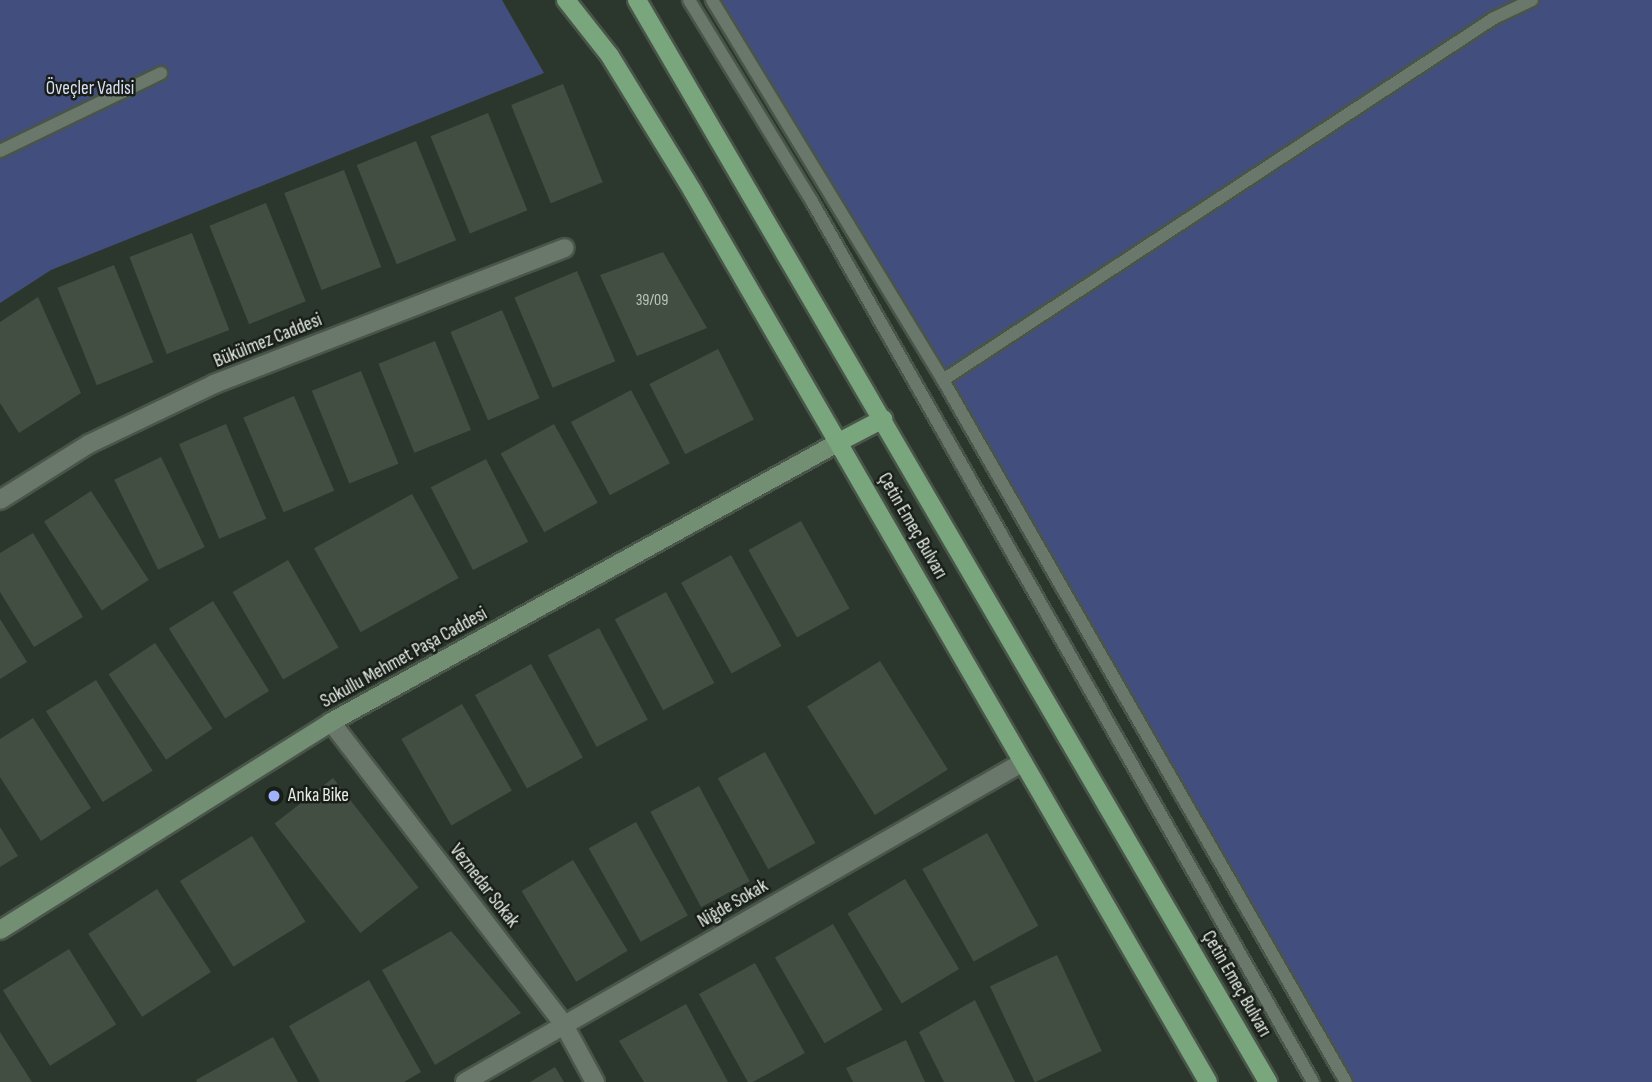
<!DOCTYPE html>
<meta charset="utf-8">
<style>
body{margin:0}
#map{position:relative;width:1652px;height:1082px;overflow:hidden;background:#2b372c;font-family:"Sofia Sans Condensed",sans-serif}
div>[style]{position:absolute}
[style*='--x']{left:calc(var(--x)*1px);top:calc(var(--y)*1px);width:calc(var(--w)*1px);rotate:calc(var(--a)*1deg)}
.green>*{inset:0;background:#424e7d}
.building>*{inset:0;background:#424e42;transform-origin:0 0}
.roads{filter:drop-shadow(2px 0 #4a554a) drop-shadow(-2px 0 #4a554a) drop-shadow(0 2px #4a554a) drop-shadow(0 -2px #4a554a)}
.service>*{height:12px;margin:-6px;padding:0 6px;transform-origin:6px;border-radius:6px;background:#6a786b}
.minor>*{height:18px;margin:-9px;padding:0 9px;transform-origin:9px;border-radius:9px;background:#6a786b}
.secondary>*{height:18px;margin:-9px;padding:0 9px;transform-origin:9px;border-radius:9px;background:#728f74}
.primary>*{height:18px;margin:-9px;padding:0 9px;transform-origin:9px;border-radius:9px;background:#7aa67d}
.dots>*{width:19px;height:19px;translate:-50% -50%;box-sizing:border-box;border:4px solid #181d18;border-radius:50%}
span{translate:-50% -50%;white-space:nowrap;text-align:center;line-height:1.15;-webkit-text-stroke:5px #181d18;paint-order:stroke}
.number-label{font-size:16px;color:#bcc5bc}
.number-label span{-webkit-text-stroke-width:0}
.park-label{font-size:19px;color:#d8dff5}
.street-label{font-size:19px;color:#e5ede5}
.poi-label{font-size:19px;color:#e5ede5}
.left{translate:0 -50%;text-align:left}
</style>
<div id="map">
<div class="green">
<div style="clip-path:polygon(0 0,502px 0,544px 73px,51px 270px,0 303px)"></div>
<div style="clip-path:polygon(712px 0,1652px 0,1652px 1082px,1346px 1082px,943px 380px)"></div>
</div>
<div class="building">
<div style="left:563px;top:84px;width:106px;height:56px;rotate:68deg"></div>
<div style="left:488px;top:113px;width:105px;height:62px;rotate:68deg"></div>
<div style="left:416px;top:141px;width:107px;height:64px;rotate:68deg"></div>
<div style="left:344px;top:170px;width:104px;height:64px;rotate:69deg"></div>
<div style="left:266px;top:203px;width:106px;height:61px;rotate:68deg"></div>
<div style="left:192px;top:233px;width:104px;height:67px;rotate:69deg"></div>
<div style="clip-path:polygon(663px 252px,707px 328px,637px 356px,600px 275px)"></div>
<div style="left:114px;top:265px;width:105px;height:61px;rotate:68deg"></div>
<div style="left:577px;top:271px;width:98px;height:68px;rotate:67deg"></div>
<div style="clip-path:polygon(38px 297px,81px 393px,19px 433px,0 403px,0 322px)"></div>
<div style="left:502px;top:310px;width:96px;height:56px;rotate:67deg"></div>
<div style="left:435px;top:341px;width:96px;height:61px;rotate:68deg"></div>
<div style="left:718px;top:349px;width:79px;height:77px;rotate:63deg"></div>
<div style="left:361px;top:371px;width:100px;height:53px;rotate:68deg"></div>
<div style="left:631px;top:390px;width:83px;height:68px;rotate:62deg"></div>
<div style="left:294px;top:396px;width:103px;height:55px;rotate:67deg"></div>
<div style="left:226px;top:424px;width:103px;height:51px;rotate:67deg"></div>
<div style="left:554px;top:424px;width:90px;height:61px;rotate:61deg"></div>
<div style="left:161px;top:457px;width:100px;height:52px;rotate:64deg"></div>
<div style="left:486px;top:459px;width:93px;height:62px;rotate:63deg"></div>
<div style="left:91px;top:491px;width:106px;height:56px;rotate:57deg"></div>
<div style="left:412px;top:494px;width:96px;height:112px;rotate:61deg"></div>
<div style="left:801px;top:521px;width:100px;height:60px;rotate:61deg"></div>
<div style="clip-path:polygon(33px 533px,83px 617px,34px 647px,0 592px,0 553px)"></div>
<div style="left:731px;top:555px;width:104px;height:57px;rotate:61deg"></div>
<div style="left:288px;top:560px;width:101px;height:64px;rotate:60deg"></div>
<div style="left:666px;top:592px;width:103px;height:58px;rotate:62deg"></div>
<div style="left:213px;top:601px;width:106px;height:52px;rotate:58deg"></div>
<div style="clip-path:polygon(0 619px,27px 662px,0 679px)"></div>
<div style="left:599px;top:628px;width:104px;height:58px;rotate:62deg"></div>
<div style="left:155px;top:643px;width:103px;height:56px;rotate:56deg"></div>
<div style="left:880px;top:661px;width:128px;height:86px;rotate:58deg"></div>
<div style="left:531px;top:664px;width:107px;height:64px;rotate:61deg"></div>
<div style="left:96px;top:680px;width:107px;height:59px;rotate:58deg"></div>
<div style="left:462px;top:704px;width:100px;height:70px;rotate:60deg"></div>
<div style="clip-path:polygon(33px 718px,91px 808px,41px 841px,0 777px,0 739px)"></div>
<div style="left:765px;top:752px;width:104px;height:54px;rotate:61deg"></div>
<div style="left:333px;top:778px;width:139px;height:74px;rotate:52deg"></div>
<div style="left:699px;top:786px;width:108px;height:55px;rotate:62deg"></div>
<div style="left:636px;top:822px;width:107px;height:54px;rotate:61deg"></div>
<div style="clip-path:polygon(0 827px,18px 856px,0 867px)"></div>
<div style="left:987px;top:833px;width:106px;height:74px;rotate:61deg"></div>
<div style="left:252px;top:836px;width:101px;height:85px;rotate:58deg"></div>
<div style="left:573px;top:860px;width:106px;height:60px;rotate:59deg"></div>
<div style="left:905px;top:879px;width:105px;height:67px;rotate:59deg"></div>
<div style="left:157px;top:889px;width:99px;height:82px;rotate:57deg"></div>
<div style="left:833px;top:924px;width:99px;height:67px;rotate:60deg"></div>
<div style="clip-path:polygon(451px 931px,521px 1013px,435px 1065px,382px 970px)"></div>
<div style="left:69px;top:949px;width:89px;height:78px;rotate:58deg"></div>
<div style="left:1057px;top:955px;width:106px;height:74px;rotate:65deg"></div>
<div style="left:755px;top:963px;width:103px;height:64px;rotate:61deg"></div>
<div style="clip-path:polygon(369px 980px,421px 1072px,404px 1082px,320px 1082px,289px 1026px)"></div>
<div style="clip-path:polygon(975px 1000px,1015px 1082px,944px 1082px,919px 1032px)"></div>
<div style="clip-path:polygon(686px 1004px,728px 1082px,644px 1082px,619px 1041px)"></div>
<div style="clip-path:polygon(0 1032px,32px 1082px,0 1082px)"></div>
<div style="clip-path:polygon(273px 1037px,298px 1082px,197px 1082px,196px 1080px)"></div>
<div style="clip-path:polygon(906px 1040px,925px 1082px,853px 1082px,846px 1068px)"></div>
<div style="clip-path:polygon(555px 1067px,564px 1082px,530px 1082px)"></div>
</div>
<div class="roads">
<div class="service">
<div style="--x:689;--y:0;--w:232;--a:58.6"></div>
<div style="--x:810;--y:198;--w:1017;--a:60.36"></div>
<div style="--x:712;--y:0;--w:445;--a:58.7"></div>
<div style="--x:943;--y:380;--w:809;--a:60.14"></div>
<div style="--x:0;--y:151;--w:179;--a:-25.8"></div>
<div style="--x:943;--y:380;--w:659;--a:-33.3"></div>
<div style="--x:1494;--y:18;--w:42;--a:-25.3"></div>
</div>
<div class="minor">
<div style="--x:0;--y:500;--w:105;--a:-32.2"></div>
<div style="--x:89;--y:444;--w:139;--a:-25.6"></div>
<div style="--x:214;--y:384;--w:376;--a:-21.2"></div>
<div style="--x:331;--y:722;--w:382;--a:52.4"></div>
<div style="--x:564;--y:1025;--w:65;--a:61.5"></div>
<div style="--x:465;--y:1082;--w:643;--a:-29.83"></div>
</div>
<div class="secondary">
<div style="--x:0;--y:930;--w:391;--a:-32.1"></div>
<div style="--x:331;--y:722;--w:580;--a:-28.86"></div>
</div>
<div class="primary">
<div style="--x:566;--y:0;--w:71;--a:51.8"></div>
<div style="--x:610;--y:56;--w:157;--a:58.5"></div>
<div style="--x:692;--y:190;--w:1030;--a:59.95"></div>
<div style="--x:637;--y:0;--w:1253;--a:59.75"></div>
<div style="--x:839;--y:442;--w:50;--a:-27.6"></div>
</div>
</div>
<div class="dots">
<div style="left:274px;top:796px;background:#9fb3fd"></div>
</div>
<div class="number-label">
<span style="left:652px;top:301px">39/09</span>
</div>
<div class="park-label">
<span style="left:90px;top:89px">Öveçler Vadisi</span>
</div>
<div class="street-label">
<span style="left:268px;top:341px;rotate:-22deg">Bükülmez Caddesi</span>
<span style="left:912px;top:526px;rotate:60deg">Çetin Emeç Bulvarı</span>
<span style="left:404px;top:658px;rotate:-29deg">Sokullu Mehmet Paşa Caddesi</span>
<span style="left:484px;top:886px;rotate:52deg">Veznedar Sokak</span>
<span style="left:733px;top:904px;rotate:-30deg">Niğde Sokak</span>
<span style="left:1236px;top:984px;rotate:60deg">Çetin Emeç Bulvarı</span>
</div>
<div class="poi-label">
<span class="left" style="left:288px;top:796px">Anka Bike</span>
</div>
</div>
